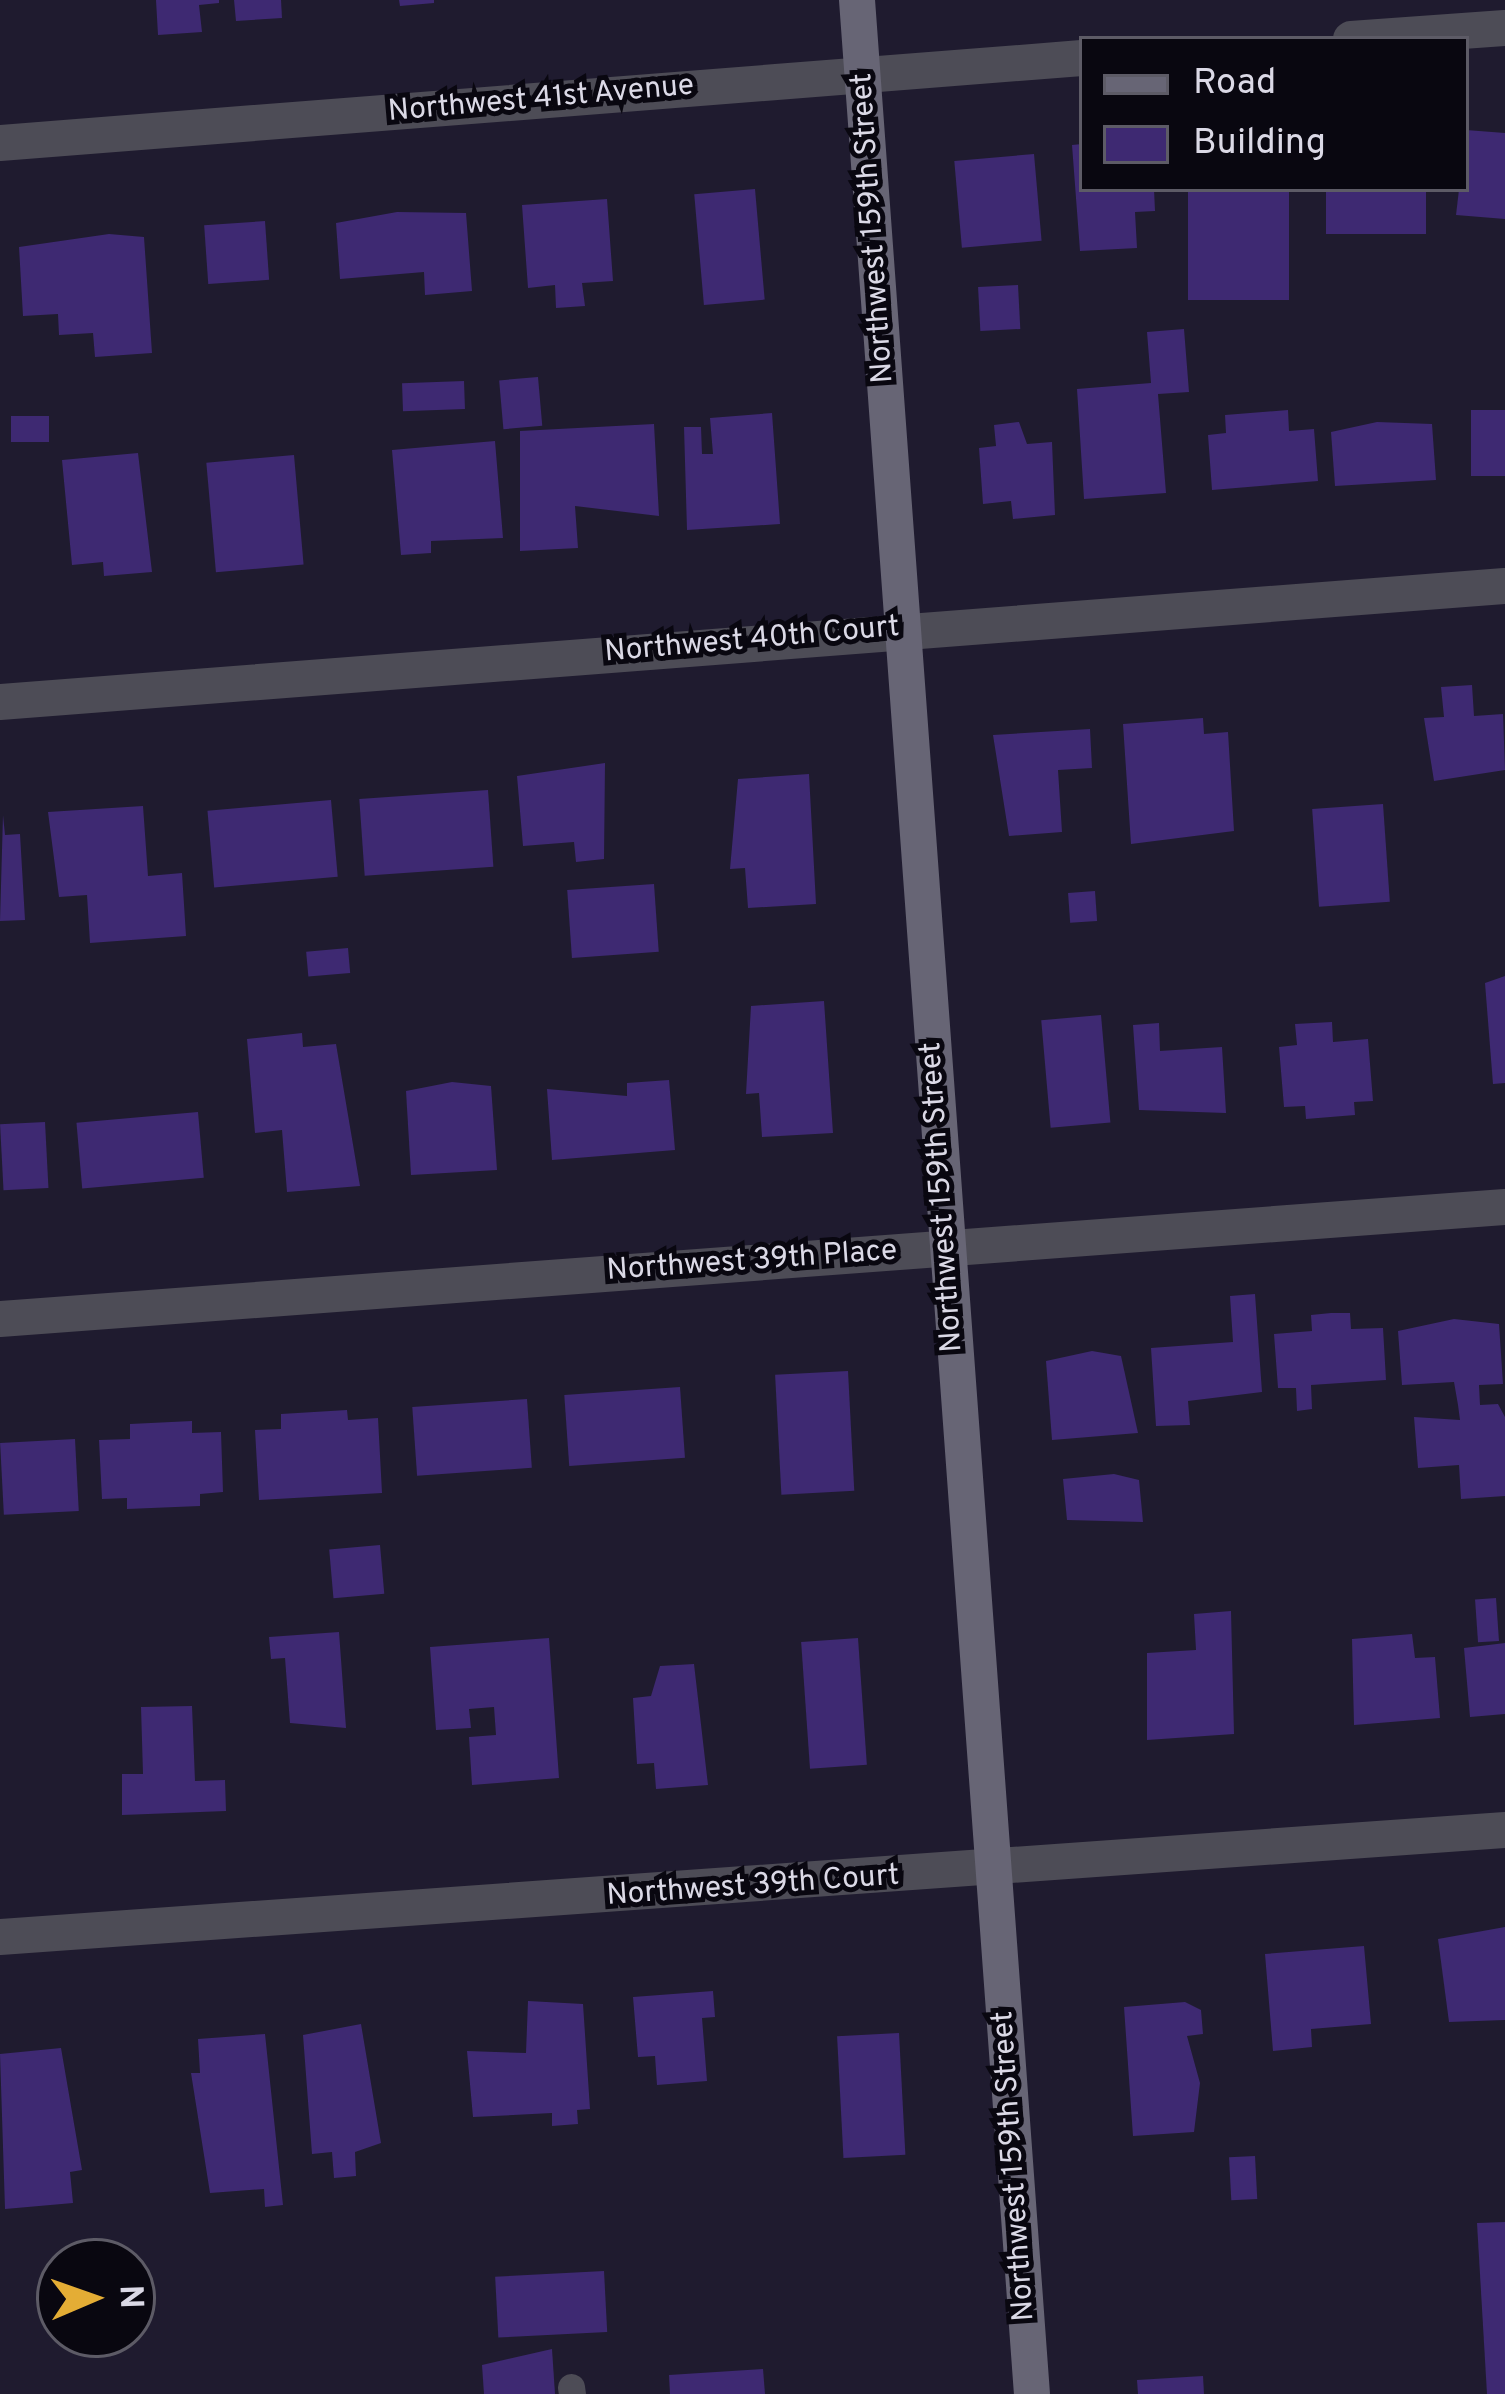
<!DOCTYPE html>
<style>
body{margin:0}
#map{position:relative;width:1505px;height:2394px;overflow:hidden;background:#1f1b2f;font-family:Overpass,sans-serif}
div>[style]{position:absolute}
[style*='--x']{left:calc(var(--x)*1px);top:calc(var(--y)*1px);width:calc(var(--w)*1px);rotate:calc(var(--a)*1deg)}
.building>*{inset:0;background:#3e2972;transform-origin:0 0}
.lane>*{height:27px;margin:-13.5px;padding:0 13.5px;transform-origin:13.5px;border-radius:13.5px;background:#4d4c56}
.street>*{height:36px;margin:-18px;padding:0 18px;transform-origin:18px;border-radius:18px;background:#4d4c56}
.secondary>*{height:36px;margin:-18px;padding:0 18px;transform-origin:18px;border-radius:18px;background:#676575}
span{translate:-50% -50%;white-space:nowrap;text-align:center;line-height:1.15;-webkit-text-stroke:10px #090710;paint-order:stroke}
.street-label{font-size:30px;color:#dbd9e6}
.legend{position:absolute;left:1079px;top:36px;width:390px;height:156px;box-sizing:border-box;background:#090710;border:3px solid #5d5b66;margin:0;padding:15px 21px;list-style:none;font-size:36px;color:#dbd9e6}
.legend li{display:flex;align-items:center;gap:24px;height:60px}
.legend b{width:60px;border:3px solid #5d5b66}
.north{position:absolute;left:36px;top:2238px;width:120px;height:120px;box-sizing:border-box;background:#090710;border:3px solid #5d5b66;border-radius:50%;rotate:88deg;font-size:33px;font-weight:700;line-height:48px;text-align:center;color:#dbd9e6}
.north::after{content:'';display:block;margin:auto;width:42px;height:54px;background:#e4ad35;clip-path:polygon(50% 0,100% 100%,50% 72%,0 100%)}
</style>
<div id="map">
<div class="building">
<div style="clip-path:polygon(156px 0,219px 0,219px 3px,199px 5px,202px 32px,158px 35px)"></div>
<div style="clip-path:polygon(234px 0,281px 0,282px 18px,236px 21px)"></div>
<div style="clip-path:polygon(399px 0,434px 0,434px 3px,400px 6px)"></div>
<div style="clip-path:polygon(1466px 130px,1505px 133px,1505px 219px,1456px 215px)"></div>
<div style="clip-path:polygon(1082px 144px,1082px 189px,1154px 189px,1155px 211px,1135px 212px,1137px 248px,1080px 251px,1072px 145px)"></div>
<div style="left:1034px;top:154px;width:87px;height:80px;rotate:85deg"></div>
<div style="left:755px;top:189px;width:111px;height:61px;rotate:85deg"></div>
<div style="left:1188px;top:189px;width:101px;height:111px"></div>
<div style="left:1326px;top:189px;width:100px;height:45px"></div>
<div style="clip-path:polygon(607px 199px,613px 281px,582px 283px,585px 306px,556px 308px,555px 285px,528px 288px,522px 205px)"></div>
<div style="clip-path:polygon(397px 212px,466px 213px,472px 291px,425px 295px,424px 272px,340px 279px,336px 223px)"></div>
<div style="left:265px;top:221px;width:59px;height:61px;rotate:86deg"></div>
<div style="clip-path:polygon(109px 234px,144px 237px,152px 353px,95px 357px,93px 333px,59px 335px,58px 314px,23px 316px,19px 247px)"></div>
<div style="left:1018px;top:285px;width:44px;height:40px;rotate:87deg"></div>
<div style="clip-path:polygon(1184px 329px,1189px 392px,1158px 394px,1166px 493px,1084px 499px,1077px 389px,1151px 383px,1147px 332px)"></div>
<div style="left:538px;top:377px;width:49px;height:39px;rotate:85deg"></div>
<div style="left:464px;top:381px;width:28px;height:62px;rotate:88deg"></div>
<div style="clip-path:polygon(1288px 410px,1289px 431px,1314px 429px,1318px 481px,1212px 490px,1208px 435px,1226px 433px,1225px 415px)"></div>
<div style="left:1505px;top:410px;width:66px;height:34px;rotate:90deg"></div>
<div style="clip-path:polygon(772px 413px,780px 524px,687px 530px,684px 427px,701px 427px,702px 454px,713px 454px,710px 418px)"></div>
<div style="left:11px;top:416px;width:38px;height:26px"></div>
<div style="clip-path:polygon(1019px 422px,1027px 444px,1052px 442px,1055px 515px,1013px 519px,1011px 501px,983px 504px,979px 448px,996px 446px,994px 425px)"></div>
<div style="clip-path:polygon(1377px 422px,1432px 424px,1436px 480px,1335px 486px,1331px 432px)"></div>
<div style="clip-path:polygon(654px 424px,659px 516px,575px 506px,578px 548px,520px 551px,520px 431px)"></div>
<div style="clip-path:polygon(495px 441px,503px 538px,431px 541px,431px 553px,401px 555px,392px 450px)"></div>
<div style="clip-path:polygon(138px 453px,152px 572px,104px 576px,103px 562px,72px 565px,62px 460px)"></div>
<div style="left:294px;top:455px;width:110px;height:88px;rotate:85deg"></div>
<div style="clip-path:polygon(1472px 685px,1474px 716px,1503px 714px,1505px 770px,1434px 781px,1424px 718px,1444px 717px,1441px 687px)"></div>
<div style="clip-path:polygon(1203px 718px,1204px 734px,1228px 732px,1234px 831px,1131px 844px,1123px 724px)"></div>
<div style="clip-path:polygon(1090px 729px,1092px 768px,1058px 770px,1062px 832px,1009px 836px,993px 735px)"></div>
<div style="clip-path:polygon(605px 763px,604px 859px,576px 862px,574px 842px,523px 846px,517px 776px)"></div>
<div style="clip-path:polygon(809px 774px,816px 904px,748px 908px,745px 868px,730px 869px,738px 779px)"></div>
<div style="left:488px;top:790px;width:77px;height:129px;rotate:86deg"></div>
<div style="left:331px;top:800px;width:77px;height:124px;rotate:85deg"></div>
<div style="left:1383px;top:804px;width:98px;height:71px;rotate:86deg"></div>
<div style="clip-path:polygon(143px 806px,148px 876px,182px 873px,186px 936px,90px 943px,87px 895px,59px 897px,48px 812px)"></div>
<div style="clip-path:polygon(3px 815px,5px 835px,20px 834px,25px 920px,0 921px)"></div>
<div style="left:654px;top:884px;width:68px;height:87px;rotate:86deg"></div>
<div style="left:1095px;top:891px;width:30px;height:27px;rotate:86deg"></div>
<div style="left:348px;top:948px;width:25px;height:42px;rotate:85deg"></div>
<div style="clip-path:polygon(1505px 976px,1505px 1083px,1493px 1084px,1485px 983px)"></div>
<div style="clip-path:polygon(824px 1001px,833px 1133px,762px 1137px,759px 1093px,746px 1094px,751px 1006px)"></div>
<div style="left:1101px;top:1015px;width:108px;height:60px;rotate:85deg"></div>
<div style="clip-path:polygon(1332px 1022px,1333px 1042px,1368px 1039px,1373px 1101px,1354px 1102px,1355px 1115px,1306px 1119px,1305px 1106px,1284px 1107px,1279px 1047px,1297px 1045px,1295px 1024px)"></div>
<div style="clip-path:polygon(1159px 1023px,1160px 1051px,1222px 1047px,1226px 1113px,1139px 1110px,1133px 1025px)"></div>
<div style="clip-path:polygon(302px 1033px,303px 1047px,336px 1044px,360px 1186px,287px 1192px,282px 1130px,255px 1133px,247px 1039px)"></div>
<div style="clip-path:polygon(669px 1080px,675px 1150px,552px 1160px,547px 1089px,627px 1096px,627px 1083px)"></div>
<div style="clip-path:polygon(452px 1082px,491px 1086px,497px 1170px,411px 1175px,406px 1091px)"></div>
<div style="left:198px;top:1112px;width:66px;height:122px;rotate:85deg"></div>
<div style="left:45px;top:1122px;width:66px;height:45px;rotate:87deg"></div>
<div style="clip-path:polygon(1255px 1294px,1262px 1392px,1188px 1401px,1190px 1425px,1156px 1426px,1151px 1348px,1233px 1342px,1230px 1296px)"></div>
<div style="clip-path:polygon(1331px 1313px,1350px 1313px,1351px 1329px,1383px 1328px,1386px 1380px,1311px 1385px,1312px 1409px,1297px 1411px,1296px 1388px,1278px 1388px,1274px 1334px,1312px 1331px,1311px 1315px)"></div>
<div style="clip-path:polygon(1454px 1319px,1499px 1324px,1503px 1384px,1479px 1385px,1480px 1405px,1498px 1404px,1505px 1417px,1505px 1496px,1461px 1499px,1459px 1465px,1418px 1468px,1414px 1417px,1460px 1420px,1458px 1405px,1454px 1382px,1402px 1385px,1398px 1331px)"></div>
<div style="clip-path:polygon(1092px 1351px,1121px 1356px,1138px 1433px,1052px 1440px,1046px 1361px)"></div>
<div style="left:848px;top:1371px;width:120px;height:73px;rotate:87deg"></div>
<div style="left:680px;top:1387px;width:71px;height:116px;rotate:86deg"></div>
<div style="left:527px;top:1399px;width:69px;height:115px;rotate:86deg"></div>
<div style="clip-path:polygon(347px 1410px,348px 1420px,378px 1418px,382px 1493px,259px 1500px,255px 1430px,281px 1429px,281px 1414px)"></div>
<div style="clip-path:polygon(192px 1421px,192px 1433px,221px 1432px,223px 1492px,200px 1494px,200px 1506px,127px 1509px,127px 1498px,102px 1499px,99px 1440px,130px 1439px,130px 1424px)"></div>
<div style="left:75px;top:1439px;width:72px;height:75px;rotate:87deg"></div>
<div style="clip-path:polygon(1114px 1474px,1139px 1480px,1143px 1522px,1067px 1520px,1063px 1479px)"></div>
<div style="left:380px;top:1545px;width:49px;height:51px;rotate:85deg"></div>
<div style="left:1496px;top:1598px;width:43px;height:21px;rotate:86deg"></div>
<div style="clip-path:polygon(1231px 1611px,1234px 1734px,1147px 1740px,1147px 1653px,1196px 1650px,1194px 1614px)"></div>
<div style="clip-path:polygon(339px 1632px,346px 1728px,290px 1723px,285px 1658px,271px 1659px,269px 1637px)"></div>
<div style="clip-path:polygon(1412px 1634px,1415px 1658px,1435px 1657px,1440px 1718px,1354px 1725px,1352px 1639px)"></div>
<div style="clip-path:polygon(549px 1638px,559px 1778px,472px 1785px,469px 1737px,496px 1735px,494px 1707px,469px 1709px,471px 1728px,436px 1730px,430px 1647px)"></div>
<div style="left:858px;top:1638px;width:127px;height:57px;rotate:86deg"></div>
<div style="clip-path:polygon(1505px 1643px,1505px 1714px,1470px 1717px,1464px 1648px)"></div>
<div style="clip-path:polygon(694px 1664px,708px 1785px,656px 1789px,654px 1763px,637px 1764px,633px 1698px,651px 1696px,660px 1666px)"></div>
<div style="clip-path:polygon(192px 1706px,195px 1781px,225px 1780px,226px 1811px,122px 1815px,122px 1774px,143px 1774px,141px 1707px)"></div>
<div style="clip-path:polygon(1505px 1927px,1505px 2020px,1449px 2022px,1438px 1939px)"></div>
<div style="clip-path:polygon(1364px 1946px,1371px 2024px,1311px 2029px,1312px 2047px,1273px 2051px,1265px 1954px)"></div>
<div style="clip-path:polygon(713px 1991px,715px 2017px,702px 2018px,707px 2081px,657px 2085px,655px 2056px,638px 2057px,633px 1997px)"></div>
<div style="clip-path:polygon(528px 2001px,583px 2004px,590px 2109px,577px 2110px,578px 2124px,552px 2126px,552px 2113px,473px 2117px,467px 2051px,526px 2053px)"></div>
<div style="clip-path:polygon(1185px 2002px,1201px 2010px,1203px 2034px,1187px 2036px,1200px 2083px,1194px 2132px,1133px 2136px,1124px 2007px)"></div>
<div style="clip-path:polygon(361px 2024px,381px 2143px,355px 2152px,356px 2176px,334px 2178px,332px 2152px,312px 2154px,303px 2035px)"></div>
<div style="left:899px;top:2033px;width:122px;height:62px;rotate:87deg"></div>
<div style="clip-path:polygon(265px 2034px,283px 2205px,265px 2207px,264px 2189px,210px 2193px,191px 2073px,200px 2073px,198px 2039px)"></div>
<div style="clip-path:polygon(61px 2048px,82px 2170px,70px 2172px,73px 2203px,5px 2209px,0 2054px)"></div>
<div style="left:1255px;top:2156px;width:43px;height:26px;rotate:87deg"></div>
<div style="clip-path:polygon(1505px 2222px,1505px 2394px,1487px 2394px,1477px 2223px)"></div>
<div style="left:604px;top:2271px;width:61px;height:109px;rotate:87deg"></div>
<div style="clip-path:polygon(552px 2349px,555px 2394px,484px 2394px,482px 2365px)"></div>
<div style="clip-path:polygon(763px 2369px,765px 2394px,670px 2394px,669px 2375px)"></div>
<div style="clip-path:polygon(1203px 2376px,1204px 2394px,1138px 2394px,1137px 2380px)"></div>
</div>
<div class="lane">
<div style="--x:571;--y:2387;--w:7;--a:82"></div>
</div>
<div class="street">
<div style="--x:1351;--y:39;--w:154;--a:-4.1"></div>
<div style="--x:0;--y:143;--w:1085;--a:-4.49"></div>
<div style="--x:0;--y:702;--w:1509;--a:-4.41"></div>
<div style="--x:0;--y:1319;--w:1509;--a:-4.26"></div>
<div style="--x:0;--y:1937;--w:1509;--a:-4.07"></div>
</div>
<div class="secondary">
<div style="--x:857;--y:0;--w:2400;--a:85.82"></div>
</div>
<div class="street-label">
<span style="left:541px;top:100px;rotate:-5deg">Northwest 41st Avenue</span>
<span style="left:874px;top:228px;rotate:-94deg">Northwest 159th Street</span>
<span style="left:752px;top:641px;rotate:-5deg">Northwest 40th Court</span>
<span style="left:943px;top:1197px;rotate:-94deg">Northwest 159th Street</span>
<span style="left:752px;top:1262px;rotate:-4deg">Northwest 39th Place</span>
<span style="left:753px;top:1887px;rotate:-4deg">Northwest 39th Court</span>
<span style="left:1015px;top:2166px;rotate:-94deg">Northwest 159th Street</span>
</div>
<ul class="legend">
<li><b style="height:15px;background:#676575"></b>Road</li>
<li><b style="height:33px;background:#3e2972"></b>Building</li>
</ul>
<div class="north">N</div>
</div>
